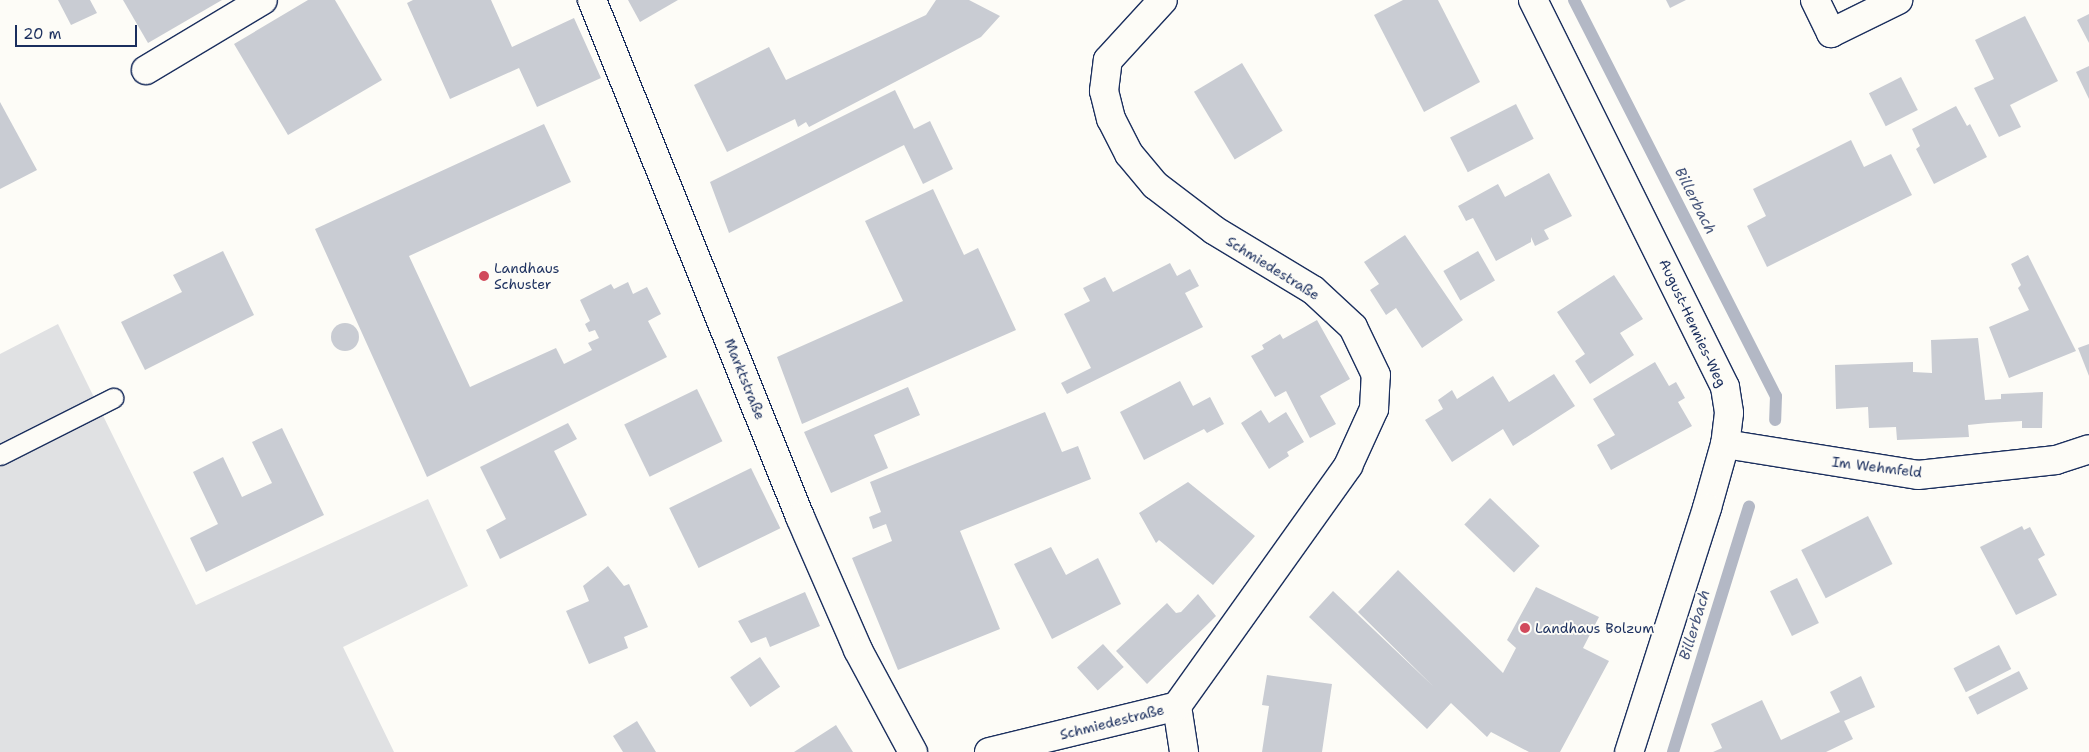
<!DOCTYPE html>
<meta charset="utf-8">
<style>
body{margin:0}
#map{position:relative;width:2089px;height:752px;overflow:hidden;background:#fdfcf7;font-family:"Shantell Sans",sans-serif}
div>[style]{position:absolute}
[style*='--x']{left:calc(var(--x)*1px);top:calc(var(--y)*1px);width:calc(var(--w)*1px);rotate:calc(var(--a)*1deg)}
.green>*{inset:0;background:#e0e1e3}
.stream>*{height:12px;margin:-6px;padding:0 6px;transform-origin:6px;border-radius:6px;background:#b3b8c5}
.building>*{inset:0;background:#c9ccd3;transform-origin:0 0}
.round{border-radius:50%}
.roads{filter:drop-shadow(1px 0 #1b2f5e) drop-shadow(-1px 0 #1b2f5e) drop-shadow(0 1px #1b2f5e) drop-shadow(0 -1px #1b2f5e)}
.lane>*{height:19px;margin:-9.5px;padding:0 9.5px;transform-origin:9.5px;border-radius:9.5px;background:#fdfcf7}
.street>*{height:28px;margin:-14px;padding:0 14px;transform-origin:14px;border-radius:14px;background:#fdfcf7}
.secondary>*{height:28px;margin:-14px;padding:0 14px;transform-origin:14px;border-radius:14px;background:#fdfcf7}
.dots>*{width:14px;height:14px;translate:-50% -50%;box-sizing:border-box;border:2px solid #fdfcf7;border-radius:50%}
span{translate:-50% -50%;white-space:nowrap;text-align:center;line-height:1.15;-webkit-text-stroke:4px #fdfcf7;paint-order:stroke}
.poi-label{font-size:14px;color:#1b2f5e}
.left{translate:0 -50%;text-align:left}
.street-label{font-size:14px;color:#1b2f5e}
.water-label{font-size:15px;color:#49587d;font-style:italic}
.scale{position:absolute;left:15px;top:25px;width:122px;height:22px;box-sizing:border-box;border:2px solid #1b2f5e;border-top:0;padding-left:6px;font-size:15px;line-height:18px;white-space:nowrap;color:#1b2f5e;-webkit-text-stroke:4px #fdfcf7;paint-order:stroke}
</style>
<div id="map">
<div class="green">
<div style="clip-path:polygon(58px 324px,196px 605px,428px 499px,468px 586px,343px 647px,394px 752px,0 752px,0 354px)"></div>
</div>
<div class="stream">
<div style="--x:1574;--y:0;--w:445;--a:63"></div>
<div style="--x:1776;--y:396;--w:24;--a:92"></div>
<div style="--x:1673;--y:752;--w:257;--a:-72.8"></div>
</div>
<div class="building">
<div style="clip-path:polygon(58px 0,90px 0,97px 13px,71px 25px)"></div>
<div style="clip-path:polygon(123px 0,222px 0,148px 43px)"></div>
<div style="clip-path:polygon(308px 0,335px 0,382px 80px,288px 135px,234px 44px)"></div>
<div style="clip-path:polygon(413px 0,491px 0,512px 47px,574px 18px,601px 78px,537px 107px,519px 68px,450px 99px,407px 3px)"></div>
<div style="clip-path:polygon(628px 0,678px 0,640px 22px)"></div>
<div style="clip-path:polygon(936px 0,969px 0,1000px 16px,981px 37px,809px 127px,806px 122px,798px 127px,795px 119px,727px 152px,694px 85px,769px 47px,786px 80px,926px 15px)"></div>
<div style="clip-path:polygon(1403px 0,1438px 0,1480px 82px,1424px 112px,1374px 15px)"></div>
<div style="clip-path:polygon(1666px 0,1686px 0,1670px 8px)"></div>
<div style="clip-path:polygon(2089px 14px,2089px 43px,2077px 20px)"></div>
<div style="clip-path:polygon(2025px 16px,2058px 81px,2010px 105px,2021px 127px,1999px 137px,1974px 88px,1994px 79px,1975px 40px)"></div>
<div style="left:1242px;top:63px;width:79px;height:56px;rotate:59deg"></div>
<div style="clip-path:polygon(2089px 66px,2089px 99px,2076px 72px)"></div>
<div style="left:1901px;top:77px;width:37px;height:36px;rotate:63deg"></div>
<div style="clip-path:polygon(895px 90px,914px 129px,930px 121px,953px 169px,923px 184px,904px 145px,729px 233px,710px 182px)"></div>
<div style="clip-path:polygon(0 102px,37px 170px,0 189px)"></div>
<div style="left:1516px;top:104px;width:39px;height:74px;rotate:63deg"></div>
<div style="clip-path:polygon(1956px 106px,1967px 126px,1970px 124px,1987px 157px,1934px 184px,1916px 149px,1920px 146px,1912px 129px)"></div>
<div style="clip-path:polygon(544px 124px,571px 182px,409px 256px,470px 387px,556px 348px,564px 364px,592px 350px,588px 343px,599px 338px,595px 330px,589px 332px,585px 324px,590px 321px,580px 300px,611px 284px,614px 289px,628px 282px,633px 294px,647px 287px,661px 314px,648px 321px,667px 357px,427px 477px,315px 229px)"></div>
<div style="clip-path:polygon(1851px 140px,1864px 167px,1891px 154px,1912px 195px,1767px 267px,1747px 226px,1766px 216px,1753px 189px)"></div>
<div style="clip-path:polygon(1549px 173px,1572px 216px,1544px 230px,1549px 239px,1535px 246px,1531px 237px,1531px 242px,1496px 261px,1473px 218px,1466px 221px,1458px 206px,1498px 184px,1505px 197px)"></div>
<div style="clip-path:polygon(933px 189px,964px 255px,978px 248px,1016px 330px,802px 424px,777px 357px,903px 301px,865px 221px)"></div>
<div style="clip-path:polygon(1405px 235px,1463px 320px,1422px 348px,1396px 308px,1386px 315px,1370px 290px,1379px 284px,1364px 262px)"></div>
<div style="clip-path:polygon(223px 251px,254px 315px,145px 370px,121px 322px,182px 292px,173px 275px)"></div>
<div style="left:1478px;top:251px;width:34px;height:40px;rotate:60deg"></div>
<div style="clip-path:polygon(2028px 255px,2076px 351px,2009px 378px,1989px 327px,2029px 310px,2018px 288px,2021px 285px,2011px 264px)"></div>
<div style="clip-path:polygon(1170px 263px,1177px 276px,1190px 269px,1199px 286px,1185px 293px,1203px 327px,1067px 394px,1061px 383px,1091px 368px,1064px 314px,1090px 301px,1083px 288px,1105px 277px,1113px 292px)"></div>
<div style="clip-path:polygon(1614px 275px,1643px 319px,1620px 333px,1634px 355px,1590px 384px,1575px 361px,1585px 354px,1557px 312px)"></div>
<div style="clip-path:polygon(1317px 320px,1350px 379px,1320px 396px,1336px 424px,1310px 438px,1286px 391px,1275px 397px,1251px 356px,1264px 349px,1262px 345px,1280px 334px,1283px 339px)"></div>
<div class="round" style="left:331px;top:323px;width:28px;height:28px"></div>
<div style="clip-path:polygon(1978px 338px,1985px 400px,2001px 399px,2001px 394px,2043px 392px,2042px 428px,2022px 428px,2022px 421px,1988px 423px,1968px 425px,1969px 437px,1897px 440px,1896px 427px,1869px 428px,1868px 407px,1836px 409px,1835px 365px,1913px 362px,1913px 372px,1932px 373px,1931px 340px)"></div>
<div style="clip-path:polygon(2089px 344px,2089px 376px,2078px 348px)"></div>
<div style="clip-path:polygon(1655px 362px,1669px 386px,1676px 382px,1685px 398px,1678px 402px,1692px 426px,1611px 470px,1597px 445px,1615px 435px,1593px 399px)"></div>
<div style="clip-path:polygon(1554px 374px,1575px 406px,1513px 446px,1503px 429px,1452px 462px,1425px 420px,1443px 409px,1438px 400px,1452px 390px,1457px 399px,1493px 376px,1509px 402px)"></div>
<div style="clip-path:polygon(1180px 381px,1193px 406px,1210px 397px,1224px 424px,1207px 433px,1204px 429px,1144px 460px,1120px 412px)"></div>
<div style="clip-path:polygon(908px 387px,920px 415px,874px 435px,888px 468px,831px 493px,804px 432px)"></div>
<div style="left:697px;top:389px;width:58px;height:81px;rotate:64deg"></div>
<div style="clip-path:polygon(1261px 410px,1269px 423px,1286px 412px,1304px 442px,1287px 452px,1289px 456px,1269px 469px,1241px 423px)"></div>
<div style="clip-path:polygon(1045px 412px,1062px 452px,1078px 446px,1091px 479px,960px 531px,1000px 629px,898px 670px,852px 558px,892px 541px,886px 524px,873px 529px,869px 517px,881px 512px,870px 482px)"></div>
<div style="clip-path:polygon(568px 423px,577px 439px,554px 451px,587px 515px,500px 559px,486px 530px,506px 519px,480px 467px)"></div>
<div style="clip-path:polygon(282px 428px,324px 515px,206px 572px,190px 538px,218px 524px,193px 472px,223px 457px,242px 497px,272px 483px,252px 442px)"></div>
<div style="left:751px;top:468px;width:67px;height:91px;rotate:64deg"></div>
<div style="clip-path:polygon(1188px 482px,1255px 536px,1213px 585px,1159px 540px,1156px 543px,1139px 513px)"></div>
<div style="left:1490px;top:498px;width:69px;height:37px;rotate:44deg"></div>
<div style="left:1868px;top:516px;width:54px;height:75px;rotate:63deg"></div>
<div style="clip-path:polygon(2022px 526px,2024px 530px,2030px 527px,2045px 555px,2038px 559px,2057px 595px,2016px 615px,1980px 547px)"></div>
<div style="clip-path:polygon(1051px 547px,1066px 575px,1098px 558px,1121px 604px,1052px 639px,1014px 564px)"></div>
<div style="clip-path:polygon(608px 566px,624px 586px,629px 584px,648px 627px,624px 637px,628px 648px,589px 664px,566px 611px,589px 601px,583px 586px)"></div>
<div style="clip-path:polygon(1398px 570px,1503px 673px,1516px 648px,1507px 640px,1536px 587px,1599px 617px,1583px 648px,1609px 661px,1560px 752px,1529px 752px,1491px 732px,1487px 737px,1451px 703px,1427px 729px,1309px 617px,1333px 591px,1434px 687px,1358px 612px)"></div>
<div style="left:1797px;top:578px;width:50px;height:30px;rotate:64deg"></div>
<div style="clip-path:polygon(805px 592px,820px 626px,770px 647px,766px 637px,751px 643px,738px 621px)"></div>
<div style="clip-path:polygon(1198px 594px,1216px 616px,1147px 684px,1116px 651px,1167px 603px,1176px 613px,1181px 612px)"></div>
<div style="left:1103px;top:644px;width:31px;height:35px;rotate:48deg"></div>
<div style="left:1999px;top:645px;width:27px;height:51px;rotate:63deg"></div>
<div style="left:760px;top:657px;width:36px;height:36px;rotate:56deg"></div>
<div style="left:2019px;top:671px;width:20px;height:57px;rotate:63deg"></div>
<div style="clip-path:polygon(1267px 675px,1332px 684px,1322px 752px,1262px 752px,1269px 706px,1262px 705px)"></div>
<div style="clip-path:polygon(1861px 676px,1875px 707px,1844px 721px,1853px 739px,1826px 752px,1713px 752px,1722px 748px,1711px 724px,1762px 700px,1781px 740px,1840px 712px,1830px 692px)"></div>
<div style="clip-path:polygon(637px 721px,656px 752px,623px 752px,613px 736px)"></div>
<div style="clip-path:polygon(836px 725px,853px 752px,794px 752px)"></div>
</div>
<div class="roads">
<div class="lane">
<div style="--x:0;--y:455;--w:127;--a:-26.8"></div>
</div>
<div class="street">
<div style="--x:1815;--y:0;--w:37;--a:64"></div>
<div style="--x:1831;--y:33;--w:75;--a:-26.2"></div>
<div style="--x:146;--y:70;--w:136;--a:-30.9"></div>
<div style="--x:1725;--y:444;--w:195;--a:9.1"></div>
<div style="--x:1918;--y:475;--w:139;--a:-6.2"></div>
<div style="--x:2056;--y:460;--w:35;--a:-18"></div>
<div style="--x:1177;--y:706;--w:47;--a:81.3"></div>
<div style="--x:989;--y:752;--w:194;--a:-13.7"></div>
<div style="--x:1177;--y:706;--w:295;--a:-54.5"></div>
<div style="--x:1348;--y:466;--w:63;--a:-65.5"></div>
<div style="--x:1374;--y:409;--w:34;--a:-87"></div>
<div style="--x:1376;--y:375;--w:53;--a:-115.6"></div>
<div style="--x:1353;--y:327;--w:54;--a:-137.2"></div>
<div style="--x:1313;--y:290;--w:116;--a:-148.8"></div>
<div style="--x:1214;--y:230;--w:74;--a:-142.7"></div>
<div style="--x:1155;--y:185;--w:40;--a:-130"></div>
<div style="--x:1129;--y:154;--w:39;--a:-117"></div>
<div style="--x:1111;--y:119;--w:29;--a:-104"></div>
<div style="--x:1104;--y:91;--w:31;--a:-83"></div>
<div style="--x:1108;--y:60;--w:81;--a:-47.5"></div>
</div>
<div class="secondary">
<div style="--x:592;--y:0;--w:557;--a:68.08"></div>
<div style="--x:800;--y:517;--w:145;--a:66.4"></div>
<div style="--x:858;--y:650;--w:116;--a:61.7"></div>
<div style="--x:1533;--y:0;--w:432;--a:63.6"></div>
<div style="--x:1725;--y:387;--w:26;--a:81"></div>
<div style="--x:1729;--y:413;--w:31;--a:97"></div>
<div style="--x:1725;--y:444;--w:66;--a:105.7"></div>
<div style="--x:1707;--y:508;--w:256;--a:107.7"></div>
</div>
</div>
<div class="dots">
<div style="left:484px;top:276px;background:#d1495b"></div>
<div style="left:1525px;top:628px;background:#d1495b"></div>
</div>
<div class="poi-label">
<span class="left" style="left:494px;top:276px">Landhaus<br>Schuster</span>
<span class="left" style="left:1535px;top:628px">Landhaus Bolzum</span>
</div>
<div class="street-label">
<span style="left:1273px;top:268px;rotate:32deg">Schmiedestraße</span>
<span style="left:1693px;top:323px;rotate:65deg">August-Hennies-Weg</span>
<span style="left:745px;top:379px;rotate:68deg">Marktstraße</span>
<span style="left:1877px;top:467px;rotate:7deg">Im Wehmfeld</span>
<span style="left:1112px;top:722px;rotate:-14deg">Schmiedestraße</span>
</div>
<div class="water-label">
<span style="left:1695px;top:201px;rotate:63deg">Billerbach</span>
<span style="left:1695px;top:625px;rotate:-73deg">Billerbach</span>
</div>
<div class="scale">20 m</div>
</div>
